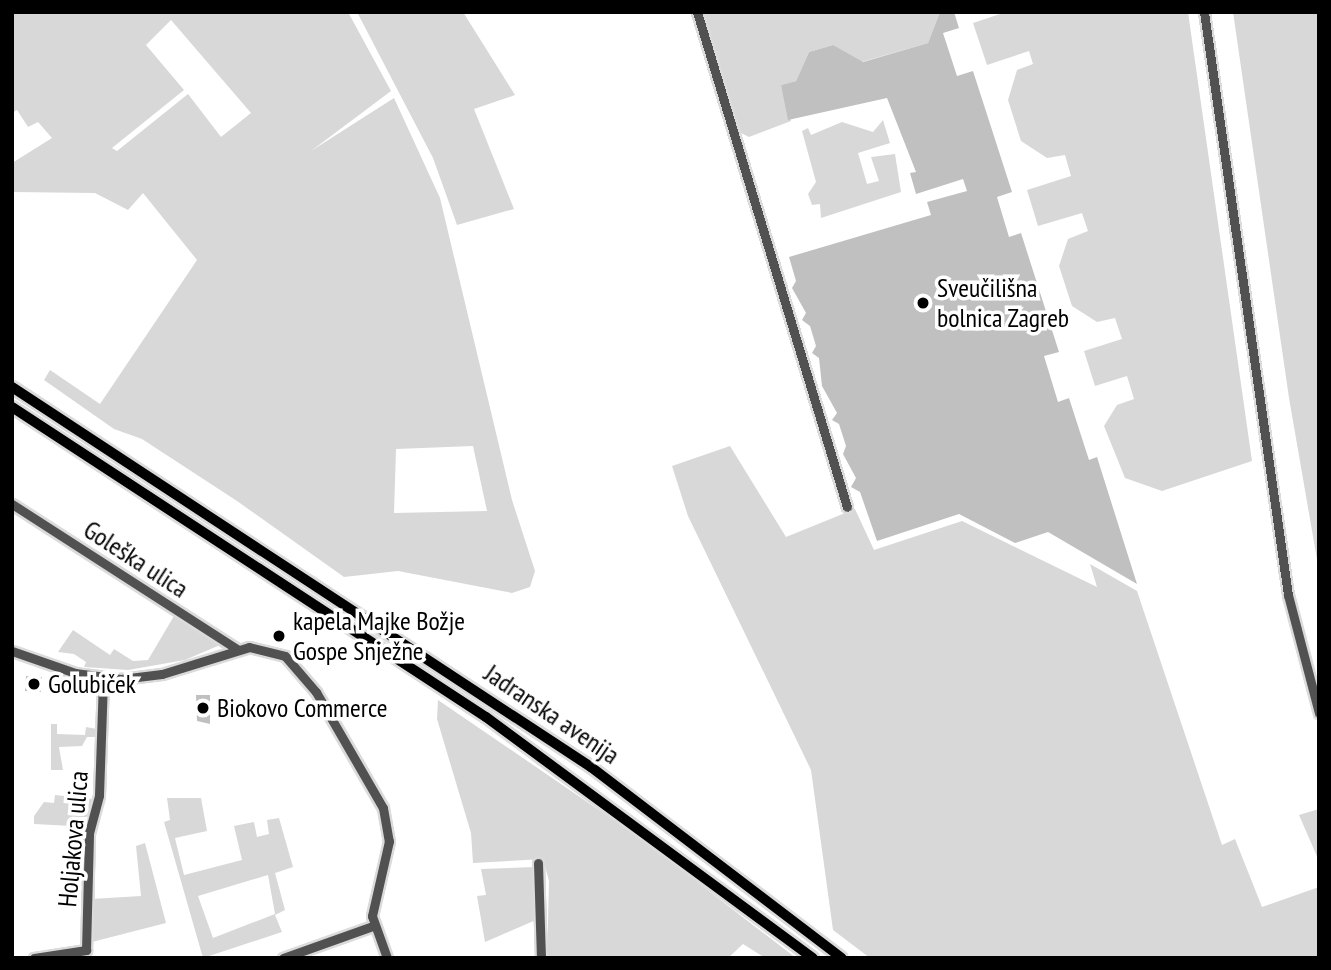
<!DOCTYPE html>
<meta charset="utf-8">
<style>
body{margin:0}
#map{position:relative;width:1331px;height:970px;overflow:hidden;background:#fff;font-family:"PT Sans Narrow",sans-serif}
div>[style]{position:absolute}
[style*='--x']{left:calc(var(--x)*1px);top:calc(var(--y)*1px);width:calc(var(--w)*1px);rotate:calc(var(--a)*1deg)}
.green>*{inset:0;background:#d8d8d8}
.building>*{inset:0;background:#c0c0c0;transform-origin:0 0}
.roads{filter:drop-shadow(2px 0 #dbdbdb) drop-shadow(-2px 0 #dbdbdb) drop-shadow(0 2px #dbdbdb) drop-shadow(0 -2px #dbdbdb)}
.minor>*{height:9px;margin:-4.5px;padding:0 4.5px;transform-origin:4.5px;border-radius:4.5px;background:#515151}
.major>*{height:10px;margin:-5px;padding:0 5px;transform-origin:5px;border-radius:5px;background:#000}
.dots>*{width:19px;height:19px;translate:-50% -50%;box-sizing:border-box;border:4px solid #fff;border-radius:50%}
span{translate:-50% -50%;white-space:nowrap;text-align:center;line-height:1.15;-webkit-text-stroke:7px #fff;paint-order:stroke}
.poi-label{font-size:26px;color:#000}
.left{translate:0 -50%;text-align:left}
.street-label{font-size:26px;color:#000}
.frame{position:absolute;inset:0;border:14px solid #000;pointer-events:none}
</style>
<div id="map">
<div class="green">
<div style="clip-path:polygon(evenodd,12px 12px,348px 12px,391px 91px,311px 151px,394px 98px,440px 198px,512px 500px,535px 571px,530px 587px,512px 593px,398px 571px,344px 577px,237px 501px,142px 439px,114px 429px,44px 380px,50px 370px,100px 404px,197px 260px,143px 193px,128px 210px,95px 193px,12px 192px,12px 163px,52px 138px,38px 122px,28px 127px,17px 110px,12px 113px,12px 12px,171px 20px,251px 113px,221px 137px,188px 94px,117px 151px,112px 148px,184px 90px,146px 45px,171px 20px,12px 12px,473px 446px,487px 511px,394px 513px,396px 449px,473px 446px)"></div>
<div style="clip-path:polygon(357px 12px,463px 12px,515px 95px,474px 109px,514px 209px,457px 225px,433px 158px)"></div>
<div style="clip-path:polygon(700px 12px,940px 12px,928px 43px,858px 63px,833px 45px,809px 52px,796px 81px,781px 85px,791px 121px,749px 137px,735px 130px)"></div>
<div style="clip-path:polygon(1006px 12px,1188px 12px,1252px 461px,1162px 491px,1125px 478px,1104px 426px,1117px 405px,1134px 399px,1127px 376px,1095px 386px,1084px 351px,1122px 339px,1115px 318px,1097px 322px,1072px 306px,1059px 266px,1068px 239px,1088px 231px,1082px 213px,1038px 226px,1027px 190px,1071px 176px,1065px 155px,1047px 158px,1021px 141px,1008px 100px,1017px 70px,1033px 64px,1029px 51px,987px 65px,973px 23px)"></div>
<div style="clip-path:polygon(1233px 12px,1319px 12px,1319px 571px,1289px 398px)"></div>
<div style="clip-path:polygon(883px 120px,890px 143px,858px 153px,867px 184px,879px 181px,871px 157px,895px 154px,901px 192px,821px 218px,820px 204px,812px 205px,808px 194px,816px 182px,802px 131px,808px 128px,811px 135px,842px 122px,873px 132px)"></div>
<div style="clip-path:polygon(730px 446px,786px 537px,855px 509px,874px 550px,962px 521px,1097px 587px,1090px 564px,1137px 591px,1222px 845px,1235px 839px,1262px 907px,1319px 887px,1319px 958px,870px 958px,833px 930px,811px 770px,688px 516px,672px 466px)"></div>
<div style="clip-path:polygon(174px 616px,220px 645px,185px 660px,128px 670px,84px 667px,86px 662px,74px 654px,58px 652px,73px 630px,110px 655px,114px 649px,133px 661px,148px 660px)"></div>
<div style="clip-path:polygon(438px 700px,640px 838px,796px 958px,765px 958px,743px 944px,728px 958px,547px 958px,549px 881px,543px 859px,473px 863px,471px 833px,437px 719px)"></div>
<div style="clip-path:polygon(51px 724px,57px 724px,57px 734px,85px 735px,86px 727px,97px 729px,96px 737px,87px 737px,82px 746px,59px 747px,63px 770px,51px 770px)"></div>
<div style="clip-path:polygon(55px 795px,92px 799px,87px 817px,74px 817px,72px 826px,34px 824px,34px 816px,44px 802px,54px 803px)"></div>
<div style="clip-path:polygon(evenodd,167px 798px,201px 798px,207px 831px,175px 838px,184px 875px,242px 860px,234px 826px,254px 822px,257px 837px,269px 834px,267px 820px,279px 818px,293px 867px,275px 873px,285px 910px,275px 915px,282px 932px,203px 958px,164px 822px,170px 820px,167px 798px,268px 875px,275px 914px,213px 938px,198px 896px,268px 875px)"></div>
<div style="clip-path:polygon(1319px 809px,1319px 861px,1299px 815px)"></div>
<div style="clip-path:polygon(145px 843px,166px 923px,92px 942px,91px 899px,141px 896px,136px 846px)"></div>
<div style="clip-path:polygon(535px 867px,536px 920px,485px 942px,477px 896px,486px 895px,481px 869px)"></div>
</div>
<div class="building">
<div style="clip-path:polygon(940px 12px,954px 12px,959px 28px,943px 33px,957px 76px,973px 71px,1012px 192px,997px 197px,1009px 237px,1021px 233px,1059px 352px,1044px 356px,1058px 402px,1069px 398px,1089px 460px,1097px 457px,1137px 584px,1048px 532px,1015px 543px,959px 514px,877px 541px,860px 492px,851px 487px,856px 478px,843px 454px,846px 446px,839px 424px,832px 420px,837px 413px,822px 386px,819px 358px,812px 353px,816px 346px,810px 326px,802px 320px,806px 313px,792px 288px,796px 281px,789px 257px,931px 215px,927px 202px,967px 191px,963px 179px,916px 194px,910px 173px,916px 172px,887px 98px,788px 120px,781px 85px,796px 81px,809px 52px,833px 45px,863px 62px,928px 43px)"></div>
<div style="left:26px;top:676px;width:16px;height:15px;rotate:4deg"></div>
<div style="clip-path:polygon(196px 695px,210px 695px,210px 724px,197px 721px)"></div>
</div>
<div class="roads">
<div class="minor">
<div style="--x:697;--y:12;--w:517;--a:73.14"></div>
<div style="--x:1204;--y:12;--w:589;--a:81.8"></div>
<div style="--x:1288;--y:595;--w:122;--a:75.3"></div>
<div style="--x:12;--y:504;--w:268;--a:32.8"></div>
<div style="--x:12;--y:651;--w:67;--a:19.2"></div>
<div style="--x:75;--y:673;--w:46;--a:7.4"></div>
<div style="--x:121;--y:679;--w:41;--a:-7"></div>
<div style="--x:162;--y:674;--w:91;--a:-17.2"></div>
<div style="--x:249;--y:647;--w:37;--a:14"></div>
<div style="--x:285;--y:656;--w:48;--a:49.3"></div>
<div style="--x:316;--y:692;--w:134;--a:60"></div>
<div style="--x:383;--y:808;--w:34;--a:80"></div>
<div style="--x:389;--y:841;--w:77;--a:102.8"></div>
<div style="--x:372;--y:916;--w:45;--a:70.3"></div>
<div style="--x:538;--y:863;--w:95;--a:88.2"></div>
<div style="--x:34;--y:958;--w:53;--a:-8.7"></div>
<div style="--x:86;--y:950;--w:117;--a:-88.5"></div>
<div style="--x:89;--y:833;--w:39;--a:-75"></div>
<div style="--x:99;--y:795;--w:117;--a:-88"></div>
<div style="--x:283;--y:958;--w:96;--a:-19.6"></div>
</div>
<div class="major">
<div style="--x:12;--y:387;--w:693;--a:33.28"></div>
<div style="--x:591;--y:767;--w:315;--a:37.3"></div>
<div style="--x:12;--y:407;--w:566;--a:33.19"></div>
<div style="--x:486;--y:717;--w:406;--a:36.4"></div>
</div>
</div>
<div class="dots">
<div style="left:923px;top:303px;background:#000"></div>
<div style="left:279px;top:636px;background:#000"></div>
<div style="left:34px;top:684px;background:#000"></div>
<div style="left:203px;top:708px;background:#000"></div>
</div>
<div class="poi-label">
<span class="left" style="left:937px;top:303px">Sveučilišna<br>bolnica Zagreb</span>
<span class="left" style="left:293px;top:636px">kapela Majke Božje<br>Gospe Snježne</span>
<span class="left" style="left:48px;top:684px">Golubiček</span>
<span class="left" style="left:217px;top:708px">Biokovo Commerce</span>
</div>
<div class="street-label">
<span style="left:136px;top:559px;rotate:33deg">Goleška ulica</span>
<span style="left:552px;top:714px;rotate:34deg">Jadranska avenija</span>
<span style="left:73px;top:839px;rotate:-85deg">Holjakova ulica</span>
</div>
<div class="frame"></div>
</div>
